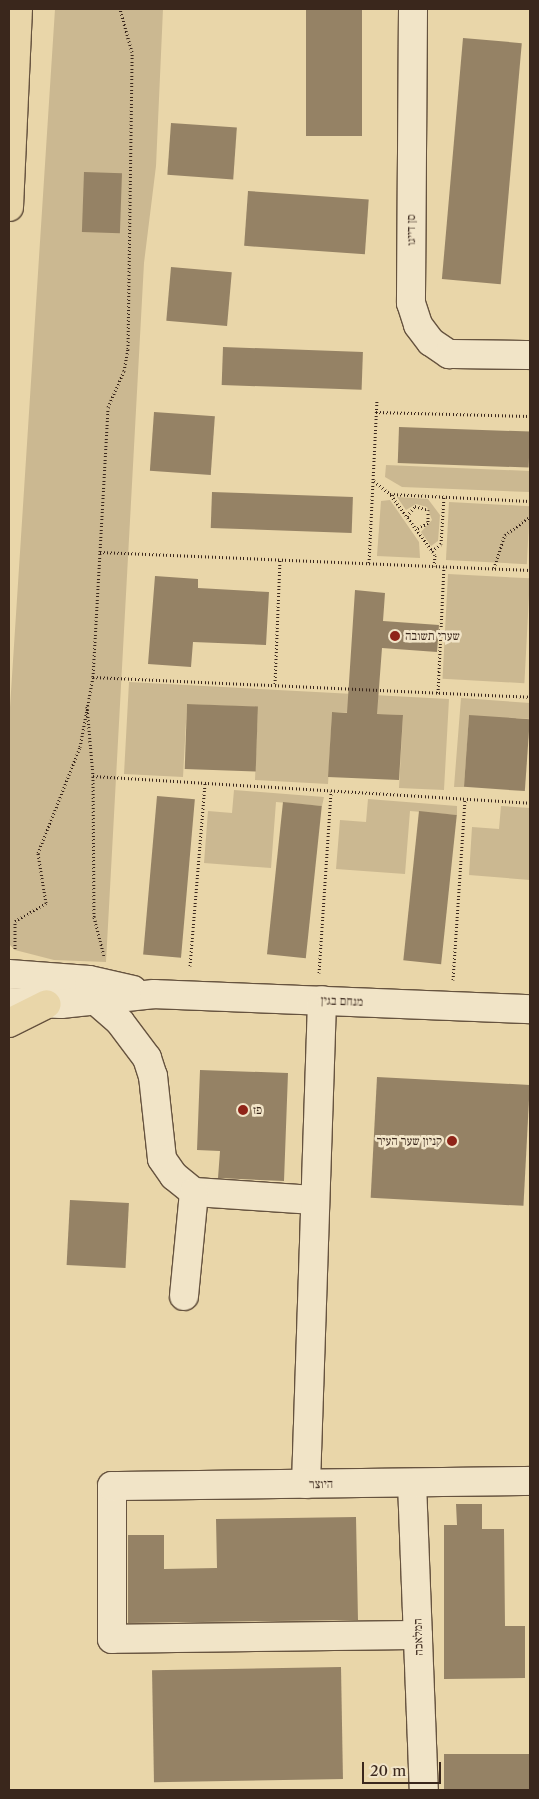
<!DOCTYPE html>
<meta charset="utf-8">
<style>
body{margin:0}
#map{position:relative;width:539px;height:1799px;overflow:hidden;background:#e9d6a9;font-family:"Libre Caslon Text","Frank Ruhl Libre",serif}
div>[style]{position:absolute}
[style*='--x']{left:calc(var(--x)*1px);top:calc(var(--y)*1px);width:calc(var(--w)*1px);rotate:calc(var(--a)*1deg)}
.green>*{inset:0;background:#cbb891;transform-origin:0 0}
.building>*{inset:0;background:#958265;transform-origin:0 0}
.path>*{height:3px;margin-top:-1.5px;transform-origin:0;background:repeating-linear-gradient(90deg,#3a271c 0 1px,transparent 0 3.5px)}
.roads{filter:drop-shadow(1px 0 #66533f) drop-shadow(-1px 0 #66533f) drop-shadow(0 1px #66533f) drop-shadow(0 -1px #66533f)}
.minor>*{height:28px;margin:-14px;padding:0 14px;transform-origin:14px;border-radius:14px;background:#f1e4c7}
.highway>*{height:28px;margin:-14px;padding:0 14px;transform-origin:14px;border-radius:14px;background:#e9d6a9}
.dots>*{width:14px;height:14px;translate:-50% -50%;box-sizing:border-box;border:2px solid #f1e4c7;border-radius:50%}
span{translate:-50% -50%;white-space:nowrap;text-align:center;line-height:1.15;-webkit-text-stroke:5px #f1e4c7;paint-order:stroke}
.street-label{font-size:12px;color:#3a271c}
.poi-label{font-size:12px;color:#3a271c}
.left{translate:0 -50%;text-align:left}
.right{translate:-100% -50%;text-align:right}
.frame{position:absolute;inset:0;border:10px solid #3a271c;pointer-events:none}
.scale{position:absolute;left:362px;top:1762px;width:79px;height:22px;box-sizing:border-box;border:2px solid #3a271c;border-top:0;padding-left:6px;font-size:15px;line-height:18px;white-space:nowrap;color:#3a271c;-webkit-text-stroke:4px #f1e4c7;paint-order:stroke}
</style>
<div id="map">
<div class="green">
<div style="clip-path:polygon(55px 9px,163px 9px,156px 166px,144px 263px,106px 962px,54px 960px,15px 950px,9px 944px,9px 723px)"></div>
<div style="clip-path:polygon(386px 465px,530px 471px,530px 492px,402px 487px,385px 477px)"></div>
<div style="clip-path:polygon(397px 497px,428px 499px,440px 515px,438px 541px,431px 546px,421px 532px,432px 520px,427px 507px,416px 504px,406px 510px)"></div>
<div style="clip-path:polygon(390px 500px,419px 542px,420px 558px,377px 556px,381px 501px)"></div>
<div style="left:449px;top:502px;width:81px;height:58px;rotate:3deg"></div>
<div style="left:448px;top:574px;width:82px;height:105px;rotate:3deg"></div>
<div style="clip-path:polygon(129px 682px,449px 699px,444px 790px,399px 788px,403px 715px,332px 712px,328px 784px,255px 780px,258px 707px,187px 704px,183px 777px,124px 774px)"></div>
<div style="clip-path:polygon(461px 698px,530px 703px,530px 719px,516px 718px,516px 728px,469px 715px,464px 787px,454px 787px)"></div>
<div style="clip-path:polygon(234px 790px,324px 797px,322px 806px,276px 802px,271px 868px,204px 863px,208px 811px,232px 813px)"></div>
<div style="clip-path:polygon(368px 799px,457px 806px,457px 815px,410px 811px,405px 874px,336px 869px,340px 820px,366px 822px)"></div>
<div style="clip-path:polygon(501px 806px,530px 808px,530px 880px,469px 875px,472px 827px,499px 829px)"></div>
</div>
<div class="building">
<div style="left:306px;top:9px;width:56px;height:127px"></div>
<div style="left:463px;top:38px;width:59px;height:242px;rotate:5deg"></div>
<div style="left:171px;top:123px;width:66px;height:52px;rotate:4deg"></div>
<div style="left:84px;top:172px;width:38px;height:60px;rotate:2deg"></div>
<div style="left:248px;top:191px;width:121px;height:55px;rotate:4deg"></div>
<div style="left:171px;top:267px;width:61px;height:54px;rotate:5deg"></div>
<div style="left:223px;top:347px;width:140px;height:38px;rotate:2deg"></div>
<div style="left:154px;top:412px;width:61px;height:59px;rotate:4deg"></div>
<div style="left:399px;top:427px;width:131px;height:36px;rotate:2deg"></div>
<div style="left:212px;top:492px;width:141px;height:36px;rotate:2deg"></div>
<div style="clip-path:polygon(155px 576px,198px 579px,198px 588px,269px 592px,266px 645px,193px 642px,191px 667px,148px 664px)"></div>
<div style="clip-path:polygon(355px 590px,385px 593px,383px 621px,439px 625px,437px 652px,382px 648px,377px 714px,403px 715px,399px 780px,328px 777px,332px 712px,347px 713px)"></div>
<div style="left:187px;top:704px;width:71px;height:65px;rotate:2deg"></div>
<div style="left:469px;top:715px;width:61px;height:72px;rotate:4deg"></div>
<div style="left:157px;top:796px;width:38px;height:159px;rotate:5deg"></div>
<div style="left:283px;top:802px;width:39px;height:153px;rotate:6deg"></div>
<div style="left:419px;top:811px;width:38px;height:150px;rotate:6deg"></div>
<div style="clip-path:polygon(200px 1070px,288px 1073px,284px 1181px,218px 1178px,220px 1151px,197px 1150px)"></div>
<div style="left:377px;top:1077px;width:153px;height:121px;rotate:3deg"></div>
<div style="left:70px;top:1200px;width:59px;height:65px;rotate:3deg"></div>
<div style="clip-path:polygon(456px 1504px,482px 1504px,482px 1529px,504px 1529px,505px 1626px,525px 1626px,525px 1678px,444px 1679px,444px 1525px,457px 1525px)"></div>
<div style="clip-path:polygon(356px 1517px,358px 1620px,128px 1623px,128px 1535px,164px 1535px,164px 1569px,217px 1568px,216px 1519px)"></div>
<div style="left:341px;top:1667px;width:112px;height:189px;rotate:89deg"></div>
<div style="left:530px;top:1754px;width:36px;height:86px;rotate:90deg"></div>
</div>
<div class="path">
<div style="--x:376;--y:412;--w:154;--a:1.5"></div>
<div style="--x:374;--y:481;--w:21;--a:39"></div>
<div style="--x:390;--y:494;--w:140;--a:2.9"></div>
<div style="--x:391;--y:495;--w:74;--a:53.7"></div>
<div style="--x:435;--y:555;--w:11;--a:95"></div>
<div style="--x:407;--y:516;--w:13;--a:-51"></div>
<div style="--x:415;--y:506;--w:14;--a:17"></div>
<div style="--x:428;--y:510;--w:13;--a:90"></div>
<div style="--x:428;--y:523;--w:13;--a:153"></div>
<div style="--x:432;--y:551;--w:11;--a:-38"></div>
<div style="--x:441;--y:544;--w:48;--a:-86.4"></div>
<div style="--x:100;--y:552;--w:430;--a:2.4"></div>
<div style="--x:369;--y:563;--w:162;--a:-87.2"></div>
<div style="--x:494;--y:568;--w:35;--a:-72"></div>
<div style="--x:505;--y:535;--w:31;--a:-36"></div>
<div style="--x:93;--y:677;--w:437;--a:2.6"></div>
<div style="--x:275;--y:684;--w:124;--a:-87.7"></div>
<div style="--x:438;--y:693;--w:126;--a:-87.3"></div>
<div style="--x:87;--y:706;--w:70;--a:85.1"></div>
<div style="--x:93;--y:776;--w:141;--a:89.6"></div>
<div style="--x:94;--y:917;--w:40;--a:75.6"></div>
<div style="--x:93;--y:776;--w:438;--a:3.5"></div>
<div style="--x:15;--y:949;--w:28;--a:-90"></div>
<div style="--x:15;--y:921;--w:36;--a:-30"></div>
<div style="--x:46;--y:903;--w:51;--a:-99.1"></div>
<div style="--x:38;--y:853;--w:114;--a:-68.4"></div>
<div style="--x:80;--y:747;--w:71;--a:-79.5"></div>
<div style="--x:93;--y:677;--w:270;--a:-86.8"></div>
<div style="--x:108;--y:407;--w:39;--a:-66"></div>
<div style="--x:124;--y:371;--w:22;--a:-80"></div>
<div style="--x:128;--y:349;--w:297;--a:-89.2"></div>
<div style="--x:132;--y:52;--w:45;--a:-105.6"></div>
<div style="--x:190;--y:966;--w:184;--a:-85.3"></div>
<div style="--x:319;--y:973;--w:182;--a:-86.2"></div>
<div style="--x:453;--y:980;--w:181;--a:-86.2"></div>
</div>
<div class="roads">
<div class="minor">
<div style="--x:413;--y:9;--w:294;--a:90.4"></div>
<div style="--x:411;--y:303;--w:23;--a:72"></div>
<div style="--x:418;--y:325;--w:21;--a:53"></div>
<div style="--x:431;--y:342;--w:22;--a:34"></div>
<div style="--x:449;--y:354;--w:81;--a:0.7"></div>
<div style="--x:9;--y:974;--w:80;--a:4.3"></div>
<div style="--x:89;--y:980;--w:45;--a:12.8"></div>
<div style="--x:96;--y:1001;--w:32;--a:41"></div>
<div style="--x:120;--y:1022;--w:45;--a:53.1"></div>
<div style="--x:147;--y:1058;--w:19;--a:72"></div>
<div style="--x:153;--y:1076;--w:83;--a:83.8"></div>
<div style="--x:162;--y:1159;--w:21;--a:55"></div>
<div style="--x:174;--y:1176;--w:26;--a:39"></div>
<div style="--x:194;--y:1192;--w:121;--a:3.8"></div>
<div style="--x:9;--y:1002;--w:52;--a:2.2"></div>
<div style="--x:61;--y:1004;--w:94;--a:-6.1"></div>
<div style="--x:154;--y:994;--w:376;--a:2.3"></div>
<div style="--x:184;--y:1296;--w:104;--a:-84.5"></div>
<div style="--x:412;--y:1483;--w:307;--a:87.8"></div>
<div style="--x:306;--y:1484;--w:484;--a:-88.1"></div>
<div style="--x:418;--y:1635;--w:306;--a:179.3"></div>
<div style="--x:112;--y:1639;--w:153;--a:-90"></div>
<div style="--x:112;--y:1486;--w:418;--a:-0.7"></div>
</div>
<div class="highway">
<div style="--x:9;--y:207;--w:198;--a:-87.4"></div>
<div style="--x:9;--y:1023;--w:42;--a:-26.6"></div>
</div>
</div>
<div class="dots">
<div style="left:395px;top:636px;background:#8f2418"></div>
<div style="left:243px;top:1110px;background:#8f2418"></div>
<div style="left:452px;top:1141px;background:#8f2418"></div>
</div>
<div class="street-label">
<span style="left:411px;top:230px;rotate:-90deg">סן דייגו</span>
<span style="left:342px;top:1001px;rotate:2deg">מנחם בגין</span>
<span style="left:321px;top:1484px;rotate:-1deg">היוצר</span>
<span style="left:418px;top:1637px;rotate:-92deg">המלאכה</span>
</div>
<div class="poi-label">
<span class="left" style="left:405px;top:636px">שערי תשובה</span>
<span class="left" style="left:253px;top:1110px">פז</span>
<span class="right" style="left:442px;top:1141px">קניון שער העיר</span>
</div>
<div class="frame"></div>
<div class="scale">20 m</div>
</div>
